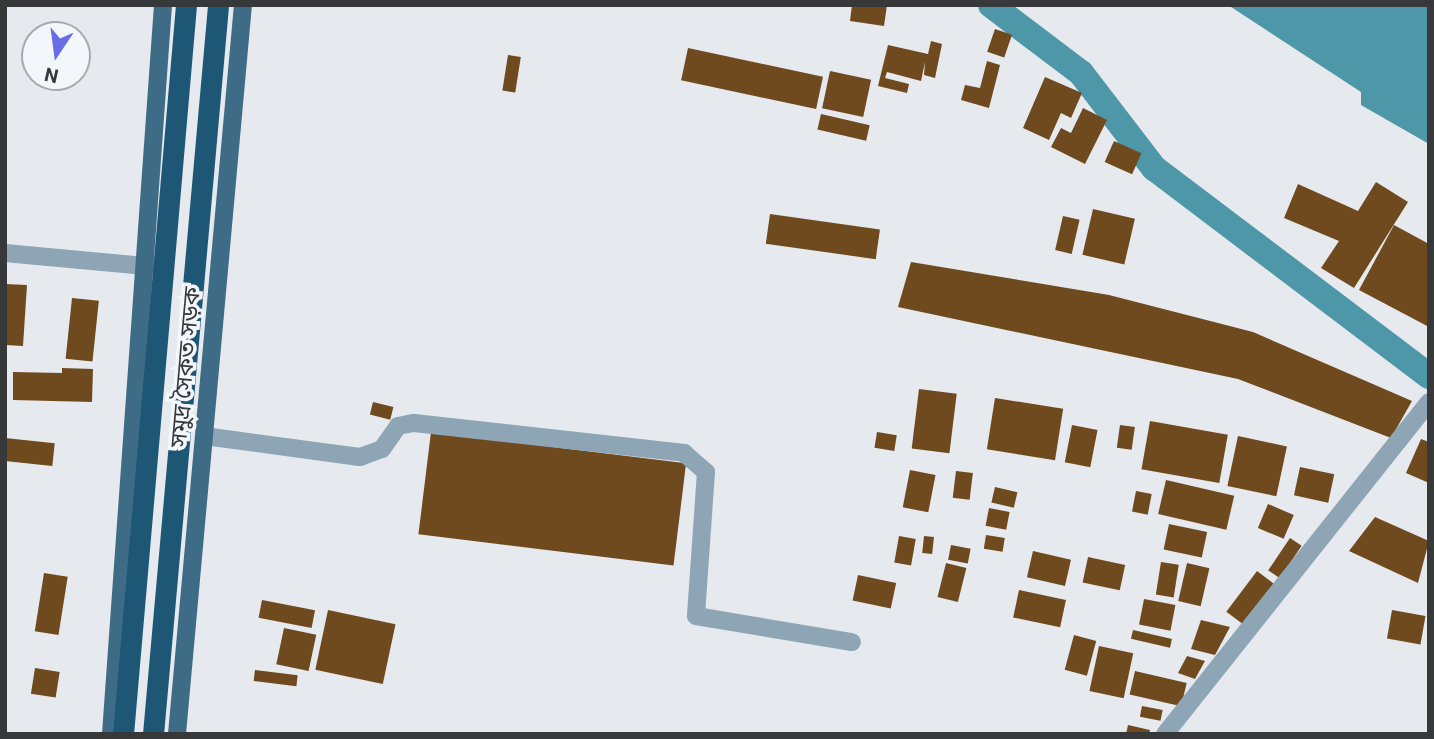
<!DOCTYPE html>
<meta charset="utf-8">
<style>
body{margin:0}
#map{position:relative;width:1434px;height:739px;overflow:hidden;background:#e6e9ee;font-family:Roboto,"Noto Sans Bengali",sans-serif}
div>[style]{position:absolute}
[style*='--x']{left:calc(var(--x)*1px);top:calc(var(--y)*1px);width:calc(var(--w)*1px);rotate:calc(var(--a)*1deg)}
.water>*{inset:0;background:#4d97a8}
.canal>*{height:26px;margin:-13px;padding:0 13px;transform-origin:13px;border-radius:13px;background:#4d97a8}
.building>*{inset:0;background:#6f4a1e;transform-origin:0 0}
.minor>*{height:18px;margin:-9px;padding:0 9px;transform-origin:9px;border-radius:9px;background:#8da5b4}
.major>*{height:18px;margin:-9px;padding:0 9px;transform-origin:9px;border-radius:9px;background:#3e6b86}
.highway>*{height:21px;margin:-10.5px;padding:0 10.5px;transform-origin:10.5px;border-radius:10.5px;background:#1d5775}
span{translate:-50% -50%;white-space:nowrap;text-align:center;line-height:1.15;-webkit-text-stroke:7px #f3f6fb;paint-order:stroke}
.street-label{font-size:23px;color:#363839}
.frame{position:absolute;inset:0;border:7px solid #363839;pointer-events:none}
.north{position:absolute;left:21px;top:21px;width:70px;height:70px;box-sizing:border-box;background:#f3f6fb;border:2px solid #a7aaad;border-radius:50%;rotate:193deg;font-size:19px;font-weight:700;line-height:28px;text-align:center;color:#363839}
.north::after{content:'';display:block;margin:auto;width:24px;height:32px;background:#686de6;clip-path:polygon(50% 0,100% 100%,50% 72%,0 100%)}
</style>
<div id="map">
<div class="water">
<div style="clip-path:polygon(1228px 5px,1429px 5px,1429px 144px,1361px 105px,1361px 92px)"></div>
</div>
<div class="canal">
<div style="--x:991;--y:5;--w:113;--a:37.1"></div>
<div style="--x:1081;--y:73;--w:120;--a:52.5"></div>
<div style="--x:1154;--y:168;--w:345;--a:37.1"></div>
</div>
<div class="building">
<div style="clip-path:polygon(852px 5px,887px 5px,884px 26px,850px 21px)"></div>
<div style="left:995px;top:29px;width:18px;height:24px;rotate:19deg"></div>
<div style="clip-path:polygon(931px 41px,942px 44px,935px 78px,924px 75px,925px 62px,921px 81px,887px 72px,885px 78px,909px 84px,907px 93px,878px 86px,888px 45px,928px 54px)"></div>
<div style="left:688px;top:48px;width:138px;height:33px;rotate:12deg"></div>
<div style="left:508px;top:55px;width:13px;height:36px;rotate:9deg"></div>
<div style="clip-path:polygon(987px 61px,1000px 65px,989px 108px,961px 100px,965px 85px,980px 88px)"></div>
<div style="left:830px;top:71px;width:42px;height:38px;rotate:12deg"></div>
<div style="clip-path:polygon(1045px 77px,1082px 93px,1071px 118px,1061px 113px,1049px 140px,1023px 128px)"></div>
<div style="clip-path:polygon(1083px 108px,1107px 120px,1085px 164px,1051px 147px,1061px 128px,1071px 133px)"></div>
<div style="left:821px;top:114px;width:50px;height:16px;rotate:13deg"></div>
<div style="left:1114px;top:141px;width:30px;height:23px;rotate:24deg"></div>
<div style="clip-path:polygon(1376px 182px,1408px 202px,1354px 288px,1321px 268px,1339px 241px,1284px 218px,1298px 184px,1358px 211px)"></div>
<div style="left:1093px;top:209px;width:43px;height:47px;rotate:13deg"></div>
<div style="left:770px;top:214px;width:111px;height:30px;rotate:8deg"></div>
<div style="left:1063px;top:216px;width:17px;height:35px;rotate:13deg"></div>
<div style="clip-path:polygon(1394px 225px,1429px 244px,1429px 327px,1359px 290px)"></div>
<div style="clip-path:polygon(911px 262px,1109px 295px,1253px 332px,1412px 401px,1391px 438px,1238px 379px,898px 307px)"></div>
<div style="clip-path:polygon(5px 284px,27px 285px,23px 346px,5px 345px)"></div>
<div style="left:72px;top:298px;width:27px;height:61px;rotate:6deg"></div>
<div style="clip-path:polygon(62px 368px,93px 369px,92px 402px,13px 400px,13px 372px,62px 373px)"></div>
<div style="left:919px;top:389px;width:38px;height:60px;rotate:7deg"></div>
<div style="left:995px;top:398px;width:69px;height:52px;rotate:9deg"></div>
<div style="left:373px;top:402px;width:21px;height:13px;rotate:14deg"></div>
<div style="left:1150px;top:421px;width:79px;height:49px;rotate:10deg"></div>
<div style="left:1072px;top:425px;width:26px;height:38px;rotate:11deg"></div>
<div style="left:1120px;top:425px;width:15px;height:23px;rotate:8deg"></div>
<div style="left:431px;top:432px;width:257px;height:103px;rotate:7deg"></div>
<div style="left:877px;top:432px;width:20px;height:16px;rotate:9deg"></div>
<div style="left:1238px;top:436px;width:50px;height:51px;rotate:12deg"></div>
<div style="left:5px;top:438px;width:50px;height:23px;rotate:6deg"></div>
<div style="clip-path:polygon(1421px 439px,1429px 442px,1429px 483px,1406px 473px)"></div>
<div style="left:1300px;top:467px;width:35px;height:29px;rotate:12deg"></div>
<div style="left:910px;top:470px;width:26px;height:38px;rotate:11deg"></div>
<div style="left:956px;top:471px;width:17px;height:27px;rotate:7deg"></div>
<div style="left:1166px;top:480px;width:70px;height:35px;rotate:13deg"></div>
<div style="left:995px;top:487px;width:23px;height:16px;rotate:13deg"></div>
<div style="left:1136px;top:491px;width:16px;height:21px;rotate:11deg"></div>
<div style="left:1268px;top:504px;width:28px;height:26px;rotate:23deg"></div>
<div style="left:989px;top:508px;width:21px;height:18px;rotate:11deg"></div>
<div style="clip-path:polygon(1375px 517px,1429px 541px,1418px 583px,1349px 551px)"></div>
<div style="left:1169px;top:524px;width:39px;height:26px;rotate:12deg"></div>
<div style="left:986px;top:535px;width:19px;height:14px;rotate:9deg"></div>
<div style="left:899px;top:536px;width:17px;height:27px;rotate:10deg"></div>
<div style="left:924px;top:536px;width:10px;height:17px;rotate:6deg"></div>
<div style="left:1290px;top:538px;width:14px;height:39px;rotate:34deg"></div>
<div style="left:951px;top:545px;width:20px;height:15px;rotate:11deg"></div>
<div style="left:1033px;top:551px;width:39px;height:27px;rotate:13deg"></div>
<div style="left:1088px;top:557px;width:38px;height:26px;rotate:12deg"></div>
<div style="left:1161px;top:562px;width:18px;height:33px;rotate:9deg"></div>
<div style="left:946px;top:563px;width:21px;height:35px;rotate:14deg"></div>
<div style="left:1187px;top:563px;width:23px;height:39px;rotate:13deg"></div>
<div style="left:1257px;top:571px;width:21px;height:51px;rotate:37deg"></div>
<div style="left:44px;top:573px;width:24px;height:59px;rotate:9deg"></div>
<div style="left:858px;top:575px;width:39px;height:26px;rotate:12deg"></div>
<div style="left:1019px;top:590px;width:48px;height:28px;rotate:12deg"></div>
<div style="left:1144px;top:599px;width:32px;height:26px;rotate:11deg"></div>
<div style="left:262px;top:600px;width:54px;height:18px;rotate:11deg"></div>
<div style="left:328px;top:610px;width:69px;height:61px;rotate:12deg"></div>
<div style="left:1392px;top:610px;width:34px;height:29px;rotate:10deg"></div>
<div style="clip-path:polygon(1201px 620px,1230px 627px,1215px 655px,1191px 649px)"></div>
<div style="left:284px;top:628px;width:33px;height:37px;rotate:12deg"></div>
<div style="left:1133px;top:630px;width:40px;height:9px;rotate:13deg"></div>
<div style="left:1074px;top:635px;width:23px;height:36px;rotate:15deg"></div>
<div style="left:1099px;top:646px;width:35px;height:46px;rotate:12deg"></div>
<div style="clip-path:polygon(1187px 656px,1205px 661px,1195px 679px,1178px 673px)"></div>
<div style="left:35px;top:668px;width:25px;height:26px;rotate:9deg"></div>
<div style="left:255px;top:670px;width:43px;height:11px;rotate:7deg"></div>
<div style="left:1135px;top:671px;width:53px;height:24px;rotate:13deg"></div>
<div style="left:1142px;top:706px;width:21px;height:11px;rotate:11deg"></div>
<div style="clip-path:polygon(1128px 725px,1150px 730px,1149px 734px,1126px 734px)"></div>
</div>
<div class="minor">
<div style="--x:5;--y:253;--w:141;--a:5.3"></div>
<div style="--x:204;--y:436;--w:157;--a:7.7"></div>
<div style="--x:360;--y:457;--w:23;--a:-20"></div>
<div style="--x:382;--y:449;--w:28;--a:-55"></div>
<div style="--x:398;--y:426;--w:16;--a:-11"></div>
<div style="--x:414;--y:423;--w:272;--a:6.3"></div>
<div style="--x:684;--y:453;--w:29;--a:41"></div>
<div style="--x:706;--y:472;--w:144;--a:94"></div>
<div style="--x:696;--y:616;--w:158;--a:9.5"></div>
<div style="--x:1165;--y:734;--w:424;--a:-51.5"></div>
</div>
<div class="major">
<div style="--x:111;--y:734;--w:731;--a:-85.92"></div>
<div style="--x:177;--y:734;--w:732;--a:-84.83"></div>
</div>
<div class="highway">
<div style="--x:123;--y:734;--w:732;--a:-85.06"></div>
<div style="--x:153;--y:734;--w:732;--a:-84.9"></div>
</div>
<div class="street-label">
<span style="left:186px;top:367px;rotate:-85deg">সমুদ্র সৈকত সড়ক</span>
</div>
<div class="frame"></div>
<div class="north">N</div>
</div>
